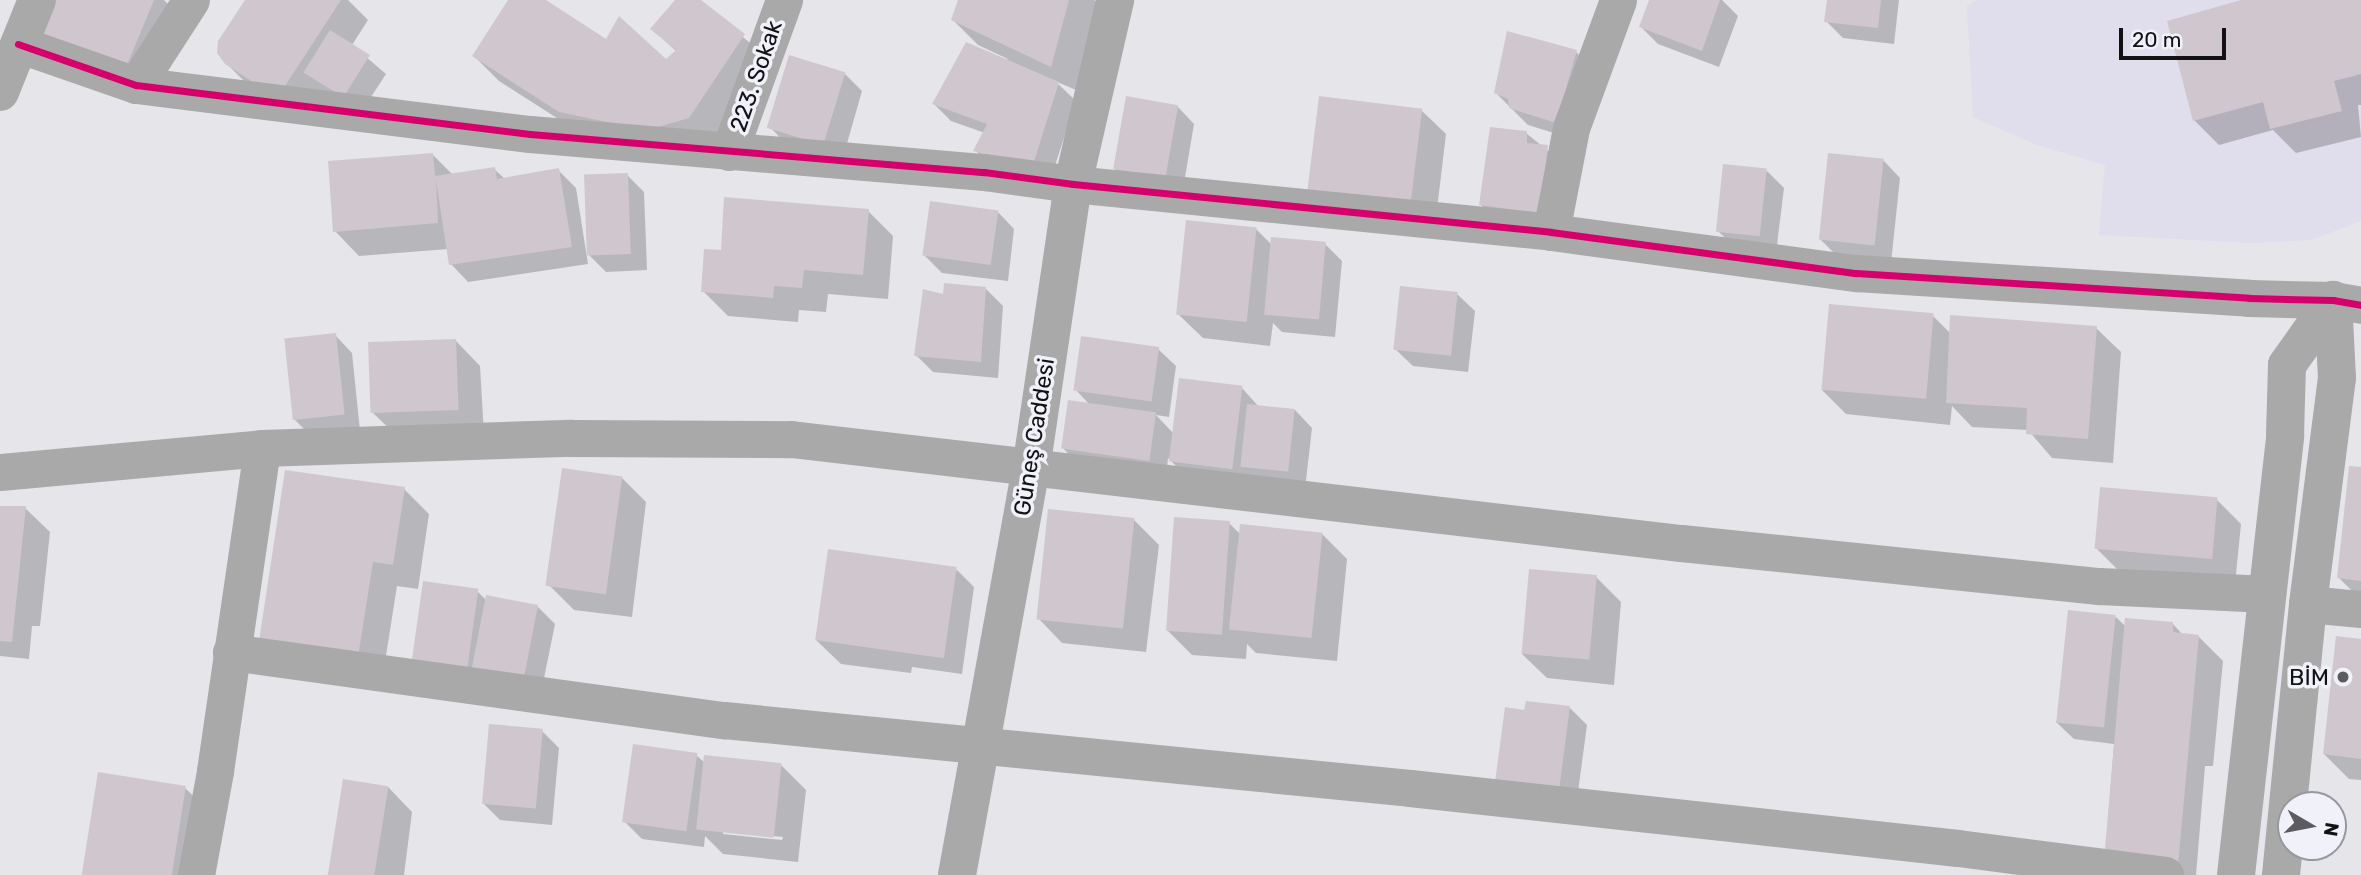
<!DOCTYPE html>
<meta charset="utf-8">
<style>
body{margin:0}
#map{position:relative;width:2361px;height:875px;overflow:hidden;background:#e5e5ea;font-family:Rubik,sans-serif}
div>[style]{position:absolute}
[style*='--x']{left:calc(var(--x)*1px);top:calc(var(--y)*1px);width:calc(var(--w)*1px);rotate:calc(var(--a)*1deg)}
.education>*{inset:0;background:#e0ddec}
.shadow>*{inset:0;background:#0003}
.building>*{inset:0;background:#d0c7ce;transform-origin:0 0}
.street>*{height:37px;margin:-18.5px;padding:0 18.5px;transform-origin:18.5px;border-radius:18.5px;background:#aaa9a9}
.secondary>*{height:38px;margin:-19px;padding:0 19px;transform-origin:19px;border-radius:19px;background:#aaa9a9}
.cycleway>*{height:7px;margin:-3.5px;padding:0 3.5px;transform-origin:3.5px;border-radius:3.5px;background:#d6006c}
.dots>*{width:19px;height:19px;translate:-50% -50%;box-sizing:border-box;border:4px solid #f0f1f9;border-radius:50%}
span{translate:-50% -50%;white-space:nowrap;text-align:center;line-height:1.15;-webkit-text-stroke:7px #f0f1f9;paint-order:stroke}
.street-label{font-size:23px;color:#121215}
.poi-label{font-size:23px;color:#121215}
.right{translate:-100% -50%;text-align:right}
.north{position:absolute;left:2277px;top:791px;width:70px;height:70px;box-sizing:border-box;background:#f0f1f9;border:2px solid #97989e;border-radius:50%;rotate:100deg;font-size:19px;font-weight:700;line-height:28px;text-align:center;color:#121215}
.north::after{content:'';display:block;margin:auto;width:24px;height:32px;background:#5c5c60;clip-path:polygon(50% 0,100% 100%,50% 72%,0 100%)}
.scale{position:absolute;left:2119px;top:28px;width:107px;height:32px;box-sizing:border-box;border:4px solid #121215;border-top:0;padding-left:9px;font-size:21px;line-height:24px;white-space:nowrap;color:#121215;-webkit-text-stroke:5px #f0f1f9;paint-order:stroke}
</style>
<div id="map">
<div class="education">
<div style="clip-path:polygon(1977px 0,2361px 0,2361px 221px,2311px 240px,2251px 243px,2099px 235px,2105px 165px,2037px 145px,1973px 117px,1967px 6px)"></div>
</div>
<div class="shadow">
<div style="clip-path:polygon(56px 0,164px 0,181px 17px,150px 94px)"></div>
<div style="clip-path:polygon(248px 0,348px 0,368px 20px,352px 45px,386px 74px,360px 114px,252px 89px,226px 63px)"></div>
<div style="clip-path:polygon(510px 0,543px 0,607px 41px,667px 62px,677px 52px,652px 29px,677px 0,698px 0,761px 52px,714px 143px,585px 136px,499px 81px,474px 56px)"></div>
<div style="clip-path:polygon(959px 0,1094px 0,1099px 5px,1076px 90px,1055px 81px,1076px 101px,1049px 184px,993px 168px,976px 151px,985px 133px,951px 121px,934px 104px,1008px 59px,978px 45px,953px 20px)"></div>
<div style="clip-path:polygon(1650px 0,1722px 0,1738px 16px,1719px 67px,1658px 44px,1641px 27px)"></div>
<div style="clip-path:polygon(1828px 0,1899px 0,1894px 44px,1843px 38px,1826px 21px)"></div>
<div style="clip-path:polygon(2243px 0,2361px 0,2361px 105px,2358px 105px,2361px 137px,2296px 153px,2273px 130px,2219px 145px,2194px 120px)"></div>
<div style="clip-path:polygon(1576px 52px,1593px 69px,1573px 139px,1528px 125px,1496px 93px)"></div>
<div style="clip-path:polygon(845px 74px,862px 91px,842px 161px,787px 145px,770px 127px)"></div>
<div style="clip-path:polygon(1177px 106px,1194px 124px,1182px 195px,1132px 186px,1115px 169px)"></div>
<div style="clip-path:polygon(1421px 110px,1446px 134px,1435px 226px,1335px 214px)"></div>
<div style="clip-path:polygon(1526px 133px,1564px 164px,1557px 230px,1498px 222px,1481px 205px)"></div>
<div style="clip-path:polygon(433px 155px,453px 175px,494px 169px,505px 179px,558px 170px,576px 188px,588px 264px,468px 282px,451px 264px,448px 249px,359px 256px,335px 231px)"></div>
<div style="clip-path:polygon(1883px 160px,1900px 178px,1891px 263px,1838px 257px,1821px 240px)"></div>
<div style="clip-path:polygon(1767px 171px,1784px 188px,1776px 253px,1735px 248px,1718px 231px)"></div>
<div style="clip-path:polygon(627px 175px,644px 192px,647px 270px,606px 272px,588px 254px)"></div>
<div style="clip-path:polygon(868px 211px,893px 236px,888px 299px,828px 294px,826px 312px,799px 310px,798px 322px,728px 316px,703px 291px,722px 252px)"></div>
<div style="clip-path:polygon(997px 211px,1014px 229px,1008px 281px,942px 273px,925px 256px)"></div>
<div style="clip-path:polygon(1256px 229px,1272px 245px,1325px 244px,1342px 261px,1335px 337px,1282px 332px,1273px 323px,1270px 346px,1203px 338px,1178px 314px)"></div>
<div style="clip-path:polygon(986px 289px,1003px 306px,998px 378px,933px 372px,916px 355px)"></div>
<div style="clip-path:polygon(1457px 294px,1475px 311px,1468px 372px,1413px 366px,1395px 349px)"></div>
<div style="clip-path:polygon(1933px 316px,1951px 334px,2096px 328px,2121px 352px,2113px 463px,2052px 458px,2028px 430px,1972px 427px,1952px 406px,1950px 425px,1846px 414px,1822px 390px)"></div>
<div style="clip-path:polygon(335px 335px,352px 353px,360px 431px,311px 436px,294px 419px)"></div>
<div style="clip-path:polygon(456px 341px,480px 366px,484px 434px,398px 437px,373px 413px)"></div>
<div style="clip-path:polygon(1158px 349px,1176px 366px,1169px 417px,1156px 415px,1173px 433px,1242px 388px,1259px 407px,1295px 410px,1312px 428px,1305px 489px,1187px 477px,1168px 458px,1166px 478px,1080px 466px,1063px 448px,1090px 405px,1075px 389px)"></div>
<div style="clip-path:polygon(2361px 469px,2361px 600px,2339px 578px)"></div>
<div style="clip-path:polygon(621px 477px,646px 502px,632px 617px,574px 610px,549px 585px)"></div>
<div style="clip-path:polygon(404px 489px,429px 514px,418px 589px,397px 586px,382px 681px,286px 666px)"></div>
<div style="clip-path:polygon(2216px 499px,2241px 524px,2235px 584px,2121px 573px,2096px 548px)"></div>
<div style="clip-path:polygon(0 507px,25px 508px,50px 532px,40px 626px,32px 626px,29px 659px,0 656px)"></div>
<div style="clip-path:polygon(1134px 520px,1159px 545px,1146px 652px,1062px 643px,1038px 618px)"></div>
<div style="clip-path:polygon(1229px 523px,1241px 535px,1322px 534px,1347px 559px,1337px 661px,1256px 653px,1247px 644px,1246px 659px,1192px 655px,1167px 630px)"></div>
<div style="clip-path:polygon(957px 570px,974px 587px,962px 674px,912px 667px,911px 673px,841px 664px,816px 640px)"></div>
<div style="clip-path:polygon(1596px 577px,1621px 602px,1614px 685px,1547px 678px,1522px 654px)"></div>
<div style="clip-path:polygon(477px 591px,487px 601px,537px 606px,555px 624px,540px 698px,430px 677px)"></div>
<div style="clip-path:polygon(2116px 617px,2126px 627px,2173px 624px,2183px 635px,2198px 636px,2223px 661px,2213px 766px,2205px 766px,2196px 875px,2121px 875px,2105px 859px,2114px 744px,2074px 739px,2056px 722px)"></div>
<div style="clip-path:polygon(2361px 641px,2361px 780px,2349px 779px,2324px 754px)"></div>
<div style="clip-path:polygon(1570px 708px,1587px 725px,1576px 807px,1514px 799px,1526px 712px)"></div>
<div style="clip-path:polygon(542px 731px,559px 748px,552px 825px,500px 820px,483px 803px)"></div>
<div style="clip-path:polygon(evenodd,696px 755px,705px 763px,781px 765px,806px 790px,798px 862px,723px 854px,705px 836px,704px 847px,642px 839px,625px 822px,696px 755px,723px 831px,783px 837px,782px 840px,723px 834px,723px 831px)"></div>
<div style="clip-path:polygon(388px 787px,412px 812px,404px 875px,332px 875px)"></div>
<div style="clip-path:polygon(185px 788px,203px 805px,200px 875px,83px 875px)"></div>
</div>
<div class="building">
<div style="clip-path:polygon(54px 0,154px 0,125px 70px,37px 33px)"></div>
<div style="clip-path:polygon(245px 0,341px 0,281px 92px,262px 88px,225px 64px,217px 53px,218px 41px)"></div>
<div style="clip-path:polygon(508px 0,546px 0,606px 39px,619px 16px,666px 59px,676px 50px,650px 29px,675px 0,701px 0,745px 34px,689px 118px,658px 127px,631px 127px,559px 112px,472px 56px)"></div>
<div style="clip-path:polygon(958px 0,1069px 0,1051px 67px,951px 20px)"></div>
<div style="clip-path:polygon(1649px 0,1720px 0,1702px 51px,1639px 27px)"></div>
<div style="clip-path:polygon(1827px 0,1881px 0,1878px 28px,1824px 22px)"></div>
<div style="clip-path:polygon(2241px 0,2361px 0,2361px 74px,2334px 81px,2342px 111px,2270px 129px,2263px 102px,2193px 121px,2167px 21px)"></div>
<div style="left:330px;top:30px;width:47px;height:50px;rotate:32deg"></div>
<div style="clip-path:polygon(1507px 31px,1577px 50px,1556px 123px,1509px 108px,1508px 99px,1494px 93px)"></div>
<div style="clip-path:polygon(966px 42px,1059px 82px,1032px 168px,973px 151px,987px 124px,932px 104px)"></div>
<div style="left:789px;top:55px;width:59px;height:76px;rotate:17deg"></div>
<div style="left:1126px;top:96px;width:53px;height:74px;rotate:10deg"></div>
<div style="left:1319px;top:96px;width:104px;height:95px;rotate:7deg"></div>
<div style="clip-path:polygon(1490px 127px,1527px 131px,1527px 143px,1548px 145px,1540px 213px,1479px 205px)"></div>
<div style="clip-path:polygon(433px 153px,435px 176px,495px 167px,497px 179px,559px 168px,572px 247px,449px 265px,436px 180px,438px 223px,333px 232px,328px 161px)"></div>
<div style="left:1828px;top:153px;width:56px;height:87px;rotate:6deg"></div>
<div style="left:1723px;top:164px;width:44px;height:68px;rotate:6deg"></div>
<div style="left:628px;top:173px;width:81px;height:44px;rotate:88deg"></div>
<div style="clip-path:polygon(724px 197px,869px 209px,863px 275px,804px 270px,802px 288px,774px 286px,773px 298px,701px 292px,704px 249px,721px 250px)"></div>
<div style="left:930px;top:201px;width:69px;height:55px;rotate:8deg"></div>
<div style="left:1186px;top:220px;width:71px;height:95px;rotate:6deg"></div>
<div style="left:1271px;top:237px;width:55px;height:78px;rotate:5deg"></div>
<div style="clip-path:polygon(944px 283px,986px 287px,981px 362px,914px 356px,923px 289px,943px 294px)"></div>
<div style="left:1400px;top:286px;width:58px;height:64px;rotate:6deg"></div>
<div style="left:1829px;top:304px;width:105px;height:86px;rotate:5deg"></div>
<div style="clip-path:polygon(1950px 315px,2097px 326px,2088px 439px,2026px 434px,2027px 408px,1946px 403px)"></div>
<div style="left:336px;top:333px;width:82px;height:52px;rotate:84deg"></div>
<div style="left:1081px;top:336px;width:79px;height:55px;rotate:8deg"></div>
<div style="left:456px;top:339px;width:71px;height:88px;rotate:88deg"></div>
<div style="left:1179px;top:378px;width:64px;height:84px;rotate:7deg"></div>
<div style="left:1068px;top:400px;width:89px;height:49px;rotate:8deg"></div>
<div style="left:1247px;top:404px;width:48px;height:63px;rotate:6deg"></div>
<div style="clip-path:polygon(2349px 466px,2361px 467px,2361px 581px,2337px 578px)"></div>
<div style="left:562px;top:468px;width:61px;height:119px;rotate:8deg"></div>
<div style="clip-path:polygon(285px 470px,405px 487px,393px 565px,373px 562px,358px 657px,259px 641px)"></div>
<div style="left:2100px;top:487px;width:118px;height:62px;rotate:5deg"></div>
<div style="clip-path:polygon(0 506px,26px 506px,12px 642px,0 641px)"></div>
<div style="left:1048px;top:509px;width:87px;height:111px;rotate:6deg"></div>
<div style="left:1174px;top:517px;width:56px;height:114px;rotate:4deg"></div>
<div style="left:1240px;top:524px;width:83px;height:106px;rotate:6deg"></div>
<div style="left:828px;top:549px;width:130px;height:92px;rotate:8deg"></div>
<div style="left:1529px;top:569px;width:68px;height:85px;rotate:5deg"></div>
<div style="left:423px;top:581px;width:56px;height:81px;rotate:8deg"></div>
<div style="left:486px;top:595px;width:53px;height:78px;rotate:11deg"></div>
<div style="left:2068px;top:610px;width:48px;height:113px;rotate:6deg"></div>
<div style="clip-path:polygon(2125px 618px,2173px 622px,2173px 632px,2199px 635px,2178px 865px,2104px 860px)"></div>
<div style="clip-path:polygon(2336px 636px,2361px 639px,2361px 759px,2323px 754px)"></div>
<div style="clip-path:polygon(1526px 701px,1570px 706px,1559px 791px,1495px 782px,1505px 707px,1524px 710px)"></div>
<div style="left:489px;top:724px;width:54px;height:80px;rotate:5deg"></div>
<div style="left:633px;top:744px;width:65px;height:79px;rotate:8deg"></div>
<div style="left:704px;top:755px;width:78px;height:75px;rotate:6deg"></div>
<div style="left:98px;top:772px;width:89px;height:104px;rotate:9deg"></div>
<div style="left:343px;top:779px;width:46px;height:97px;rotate:9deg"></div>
</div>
<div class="street">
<div style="--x:18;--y:44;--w:125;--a:19.2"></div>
<div style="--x:136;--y:85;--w:397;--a:7.1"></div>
<div style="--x:530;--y:134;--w:456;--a:4.8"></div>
<div style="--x:984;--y:172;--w:90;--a:7.7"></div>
<div style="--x:1073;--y:184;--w:480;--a:5.7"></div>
<div style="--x:1551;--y:232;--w:308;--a:7.7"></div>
<div style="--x:1856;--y:273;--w:394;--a:3.6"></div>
<div style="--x:2249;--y:298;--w:84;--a:1.4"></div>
<div style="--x:2333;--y:300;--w:28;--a:10"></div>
<div style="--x:136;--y:85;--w:101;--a:-57.1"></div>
<div style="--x:729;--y:152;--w:162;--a:-70.1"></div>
<div style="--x:1551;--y:232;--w:106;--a:-79.1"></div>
<div style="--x:1571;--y:128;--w:136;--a:-69.8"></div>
<div style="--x:0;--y:472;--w:263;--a:-5.2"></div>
<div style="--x:262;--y:448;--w:309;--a:-1.9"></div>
<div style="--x:571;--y:438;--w:220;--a:0.3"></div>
<div style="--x:791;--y:439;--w:896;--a:6.67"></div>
<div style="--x:1681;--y:543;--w:420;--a:5.9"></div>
<div style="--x:2099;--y:586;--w:168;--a:2.7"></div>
<div style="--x:2308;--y:604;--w:53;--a:5.4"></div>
<div style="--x:231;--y:652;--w:498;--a:7.9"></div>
<div style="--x:724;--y:720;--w:689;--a:5.66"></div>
<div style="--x:1410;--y:788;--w:551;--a:6.25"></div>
<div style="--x:1958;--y:848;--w:209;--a:7.4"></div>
<div style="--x:196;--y:875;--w:106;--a:-79.6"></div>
<div style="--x:215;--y:771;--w:326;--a:-81.7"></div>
</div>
<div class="secondary">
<div style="--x:0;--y:92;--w:99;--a:-68.1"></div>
<div style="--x:957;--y:875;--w:413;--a:-79.7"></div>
<div style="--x:1031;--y:469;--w:288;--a:-81.6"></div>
<div style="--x:1073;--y:184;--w:189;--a:-77.1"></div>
<div style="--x:2236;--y:875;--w:442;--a:-83.6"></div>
<div style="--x:2285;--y:436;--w:71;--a:-88.4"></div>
<div style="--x:2287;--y:365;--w:80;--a:-54.7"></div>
<div style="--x:2281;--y:875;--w:272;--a:-84.3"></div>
<div style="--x:2308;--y:604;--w:228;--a:-82.7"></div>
<div style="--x:2337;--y:378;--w:78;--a:-92.9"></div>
</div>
<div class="cycleway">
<div style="--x:18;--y:44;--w:125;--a:19.2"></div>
<div style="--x:136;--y:85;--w:397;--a:7.1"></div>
<div style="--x:530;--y:134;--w:456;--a:4.8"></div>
<div style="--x:984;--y:172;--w:90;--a:7.7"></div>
<div style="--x:1073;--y:184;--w:480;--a:5.7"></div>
<div style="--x:1551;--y:232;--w:308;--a:7.7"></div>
<div style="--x:1856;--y:273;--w:394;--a:3.6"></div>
<div style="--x:2249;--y:298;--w:84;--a:1.4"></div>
<div style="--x:2333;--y:300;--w:28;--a:10"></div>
</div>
<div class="dots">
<div style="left:2343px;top:677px;background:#5c5c60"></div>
</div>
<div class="street-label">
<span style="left:756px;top:76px;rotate:-71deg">223. Sokak</span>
<span style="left:1034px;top:437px;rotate:-81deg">Güneş Caddesi</span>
</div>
<div class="poi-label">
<span class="right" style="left:2329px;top:677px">BİM</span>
</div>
<div class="north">N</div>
<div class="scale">20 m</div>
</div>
